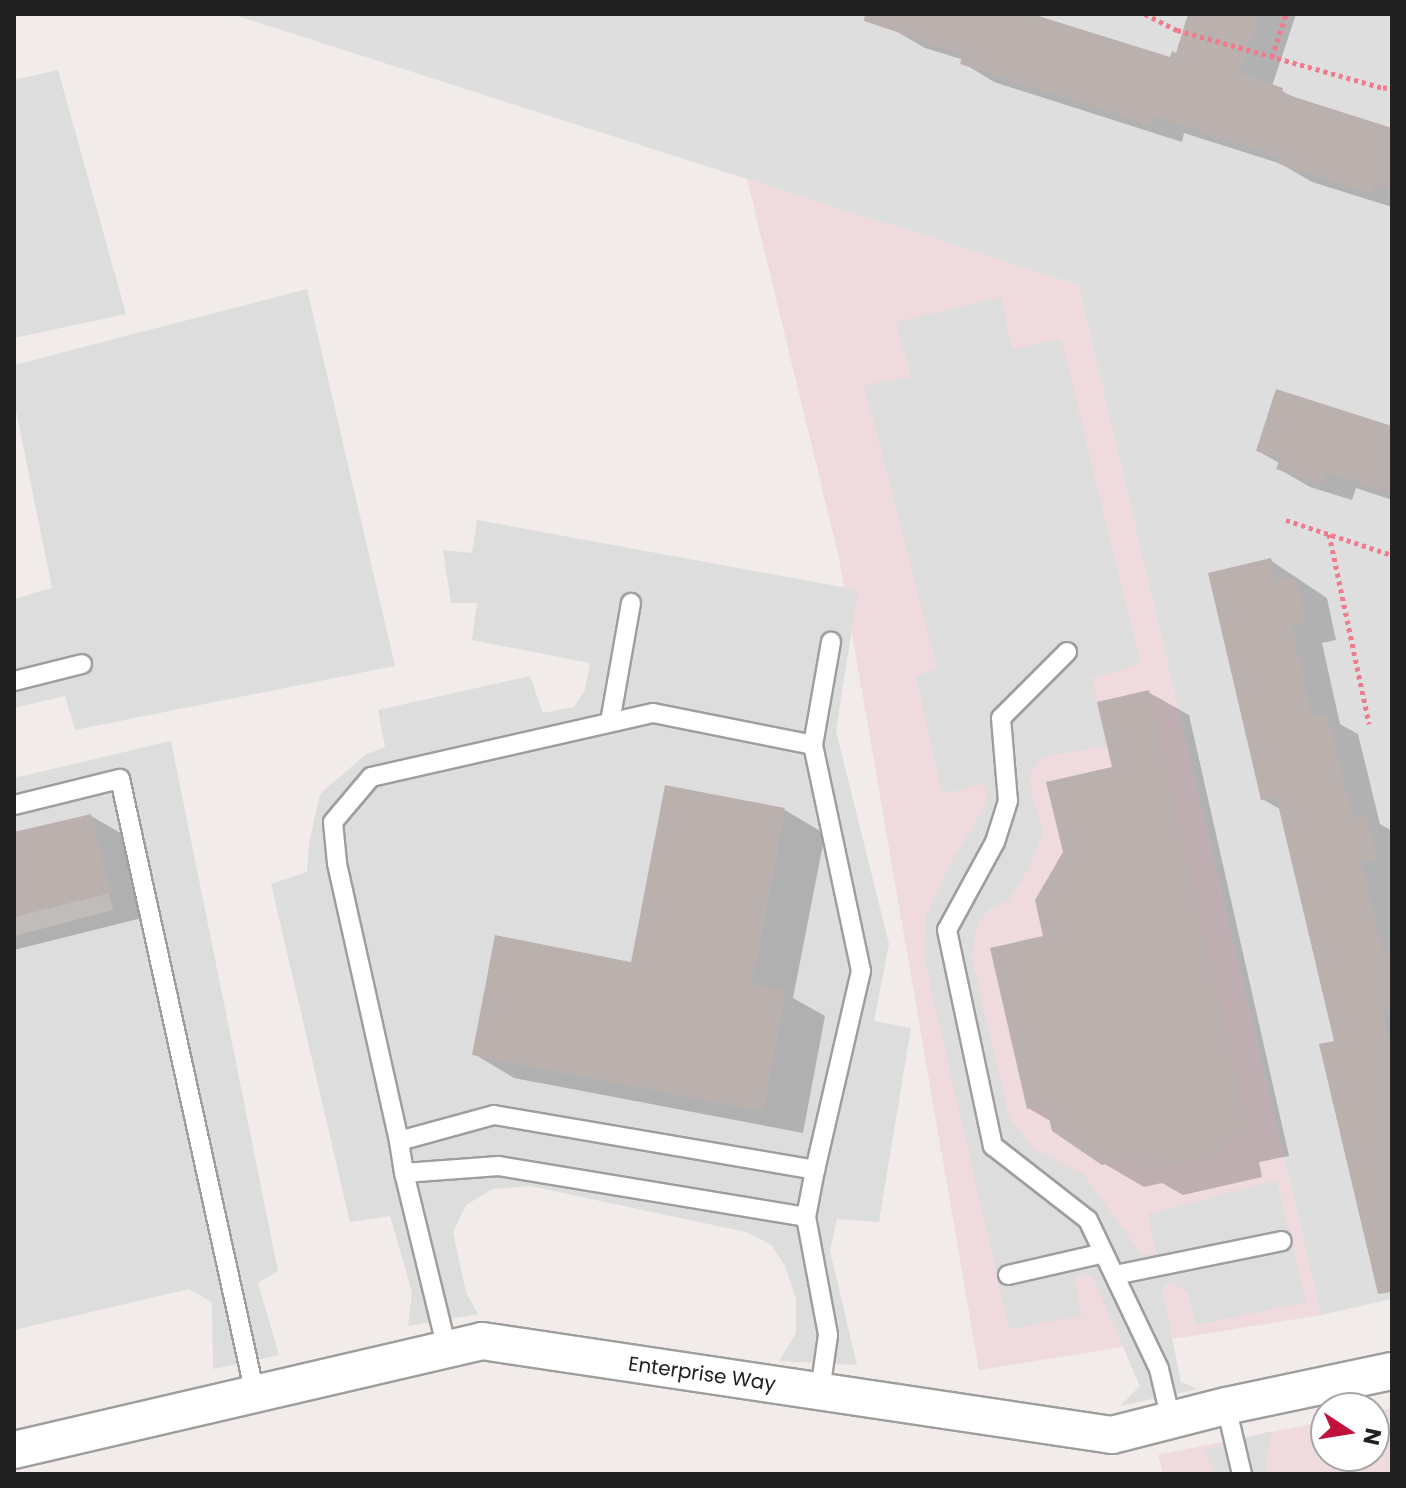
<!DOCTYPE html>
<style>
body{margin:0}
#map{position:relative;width:1406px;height:1488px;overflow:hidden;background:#f1ece9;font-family:Poppins,sans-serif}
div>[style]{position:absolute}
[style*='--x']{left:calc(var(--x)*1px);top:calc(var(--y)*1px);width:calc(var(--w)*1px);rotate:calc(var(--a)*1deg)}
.residential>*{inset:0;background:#dfdede}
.commercial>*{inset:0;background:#efdade}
.parking>*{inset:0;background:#ddd}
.shadow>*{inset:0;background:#0003}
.building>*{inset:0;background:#bab1ae}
.path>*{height:5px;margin-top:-2.5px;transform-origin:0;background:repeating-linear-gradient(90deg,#ef7c8d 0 4px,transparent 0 8px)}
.roads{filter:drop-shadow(2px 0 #9e9e9e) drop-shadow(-2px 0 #9e9e9e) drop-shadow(0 2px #9e9e9e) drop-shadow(0 -2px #9e9e9e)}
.lane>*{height:18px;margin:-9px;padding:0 9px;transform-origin:9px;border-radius:9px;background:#fff}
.street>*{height:36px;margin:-18px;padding:0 18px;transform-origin:18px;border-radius:18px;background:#fff}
span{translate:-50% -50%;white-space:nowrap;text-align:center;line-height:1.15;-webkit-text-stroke:6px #fff;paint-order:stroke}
.street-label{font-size:20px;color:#212121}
.frame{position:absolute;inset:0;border:16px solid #212121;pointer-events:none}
.north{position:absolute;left:1310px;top:1392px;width:80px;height:80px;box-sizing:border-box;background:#fff;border:2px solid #a6a6a6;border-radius:50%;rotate:102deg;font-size:22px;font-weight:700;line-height:32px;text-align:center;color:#212121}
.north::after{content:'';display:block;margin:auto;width:28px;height:36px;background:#c1113d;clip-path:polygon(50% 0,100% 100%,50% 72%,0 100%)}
</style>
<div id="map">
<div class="residential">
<div style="clip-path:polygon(231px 14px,1392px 14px,1392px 1299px,1321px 1315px,1078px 285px)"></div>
</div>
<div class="commercial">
<div style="clip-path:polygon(747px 179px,1078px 285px,1321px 1315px,979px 1370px,839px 558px)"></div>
<div style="clip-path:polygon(1392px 1408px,1392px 1474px,1163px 1474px,1158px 1455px,1326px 1421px,1326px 1456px,1374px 1456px,1374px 1411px)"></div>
</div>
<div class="parking">
<div style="clip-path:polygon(806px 14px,891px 14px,864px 90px,793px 65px)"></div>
<div style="clip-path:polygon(58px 70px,126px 314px,14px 338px,14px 80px)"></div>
<div style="clip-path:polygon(307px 289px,395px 666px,75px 730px,65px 696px,14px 708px,14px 599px,52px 588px,14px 401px,14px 365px)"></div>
<div style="clip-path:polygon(1001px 297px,1012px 349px,1061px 339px,1141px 664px,1092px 678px,1107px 746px,1042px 757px,1030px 774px,1032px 796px,1043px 831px,1030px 867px,1009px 900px,990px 909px,978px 923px,972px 958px,1009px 1117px,1036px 1150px,1083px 1174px,1142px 1255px,1156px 1253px,1148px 1214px,1277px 1180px,1306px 1302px,1196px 1325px,1187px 1292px,1171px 1282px,1162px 1288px,1181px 1382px,1198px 1389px,1120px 1406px,1140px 1386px,1092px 1276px,1081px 1273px,1075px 1279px,1082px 1316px,1009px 1329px,924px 957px,926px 916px,950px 864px,988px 801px,984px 784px,942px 794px,916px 677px,937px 667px,864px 385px,911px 377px,896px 322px)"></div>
<div style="clip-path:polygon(evenodd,477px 520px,858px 590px,836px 731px,889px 944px,874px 1021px,911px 1028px,879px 1222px,837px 1219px,830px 1251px,857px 1365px,779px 1361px,796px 1333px,796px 1299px,785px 1266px,771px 1245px,746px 1232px,530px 1186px,493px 1189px,466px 1205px,453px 1232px,466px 1292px,478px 1314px,408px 1326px,412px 1292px,390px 1216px,350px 1222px,271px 884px,307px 872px,309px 843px,320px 794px,365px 755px,385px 747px,378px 710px,530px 676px,543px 713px,574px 707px,585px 690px,590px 663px,472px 640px,477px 603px,451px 603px,443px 550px,472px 553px,477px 520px,665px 785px,785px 808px,756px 961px,736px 981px,785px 992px,763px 1111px,472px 1055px,496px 935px,631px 962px,665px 785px)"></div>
<div style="clip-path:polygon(171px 741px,278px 1271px,258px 1283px,279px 1355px,213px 1369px,212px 1302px,189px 1289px,14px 1330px,14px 936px,113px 910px,91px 814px,14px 832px,14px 778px)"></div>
<div style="clip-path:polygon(1271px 1431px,1265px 1474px,1216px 1474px,1203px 1451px)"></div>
</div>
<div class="shadow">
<div style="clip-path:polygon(899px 14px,1028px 14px,1171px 59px,1177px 55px,1190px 14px,1296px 14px,1272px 86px,1305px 103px,1392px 131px,1392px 207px,1312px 182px,1281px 164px,1184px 133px,1182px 142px,994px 82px,963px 63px,964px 60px,925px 48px,894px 30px)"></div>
<div style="clip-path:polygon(1392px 428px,1392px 500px,1356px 488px,1352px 500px,1310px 487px,1279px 469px,1281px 464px,1258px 451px)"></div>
<div style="clip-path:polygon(1270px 560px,1327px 598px,1336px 640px,1322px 643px,1340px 724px,1358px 734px,1380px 824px,1392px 831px,1392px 1276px,1280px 809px,1262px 799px)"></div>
<div style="clip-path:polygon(1148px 692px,1189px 715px,1289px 1156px,1259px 1162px,1262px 1177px,1183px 1195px,1162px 1183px,1144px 1187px,1103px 1163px,1052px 1122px,1028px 1108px,1046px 938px)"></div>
<div style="clip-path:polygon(785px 810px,825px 834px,793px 998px,825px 1016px,803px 1133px,514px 1078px,474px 1054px,633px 964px)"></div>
<div style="clip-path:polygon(91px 816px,131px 839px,150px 916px,14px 950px,14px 834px)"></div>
</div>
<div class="building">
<div style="clip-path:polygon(865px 14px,1032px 14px,1170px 57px,1172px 51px,1176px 53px,1188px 14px,1259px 14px,1239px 73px,1283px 88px,1282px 93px,1392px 128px,1392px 190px,1375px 184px,1372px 194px,1279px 164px,1281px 157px,1153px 116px,1150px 125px,960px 64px,963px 54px,864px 21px)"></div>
<div style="clip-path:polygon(1276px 389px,1392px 426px,1392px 493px,1324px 472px,1320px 484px,1276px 469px,1280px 459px,1256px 451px)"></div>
<div style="clip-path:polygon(1271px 558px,1276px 582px,1296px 577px,1306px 622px,1292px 625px,1312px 717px,1327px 714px,1352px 817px,1366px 814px,1377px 858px,1361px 862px,1383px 953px,1392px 951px,1392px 1007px,1382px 1009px,1392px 1052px,1392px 1292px,1378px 1294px,1319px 1044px,1334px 1041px,1276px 796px,1261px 800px,1208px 573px)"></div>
<div style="clip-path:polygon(1149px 690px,1250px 1133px,1220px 1140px,1223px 1155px,1141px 1173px,1138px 1157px,1102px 1165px,1052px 1131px,1046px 1105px,1027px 1109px,990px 948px,1043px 936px,1035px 900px,1063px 852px,1046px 782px,1112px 767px,1097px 702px)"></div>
<div style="clip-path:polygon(665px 785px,785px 808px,751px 984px,785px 991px,763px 1111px,472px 1055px,495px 935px,631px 962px)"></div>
<div style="clip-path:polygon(91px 814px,111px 893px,14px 917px,14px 832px)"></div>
</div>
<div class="path">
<div style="--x:1145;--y:14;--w:36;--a:27"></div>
<div style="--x:1177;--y:30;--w:214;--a:15.7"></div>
<div style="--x:1383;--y:88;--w:9;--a:-13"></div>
<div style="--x:1272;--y:57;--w:45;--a:-72"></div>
<div style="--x:1286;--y:520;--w:112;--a:18.3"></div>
<div style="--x:1329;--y:534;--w:194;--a:78.1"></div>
</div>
<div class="roads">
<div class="lane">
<div style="--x:1067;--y:652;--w:93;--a:135"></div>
<div style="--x:1001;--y:718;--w:83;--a:85.2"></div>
<div style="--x:1008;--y:801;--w:43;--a:107.6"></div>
<div style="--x:995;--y:842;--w:100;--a:118.6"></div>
<div style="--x:947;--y:930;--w:221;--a:78"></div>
<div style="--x:993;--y:1146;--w:120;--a:37.9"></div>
<div style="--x:1088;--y:1220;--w:165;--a:64.5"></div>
<div style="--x:1159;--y:1369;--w:52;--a:76.8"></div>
<div style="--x:14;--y:681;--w:70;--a:-14"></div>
<div style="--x:610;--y:722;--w:121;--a:-80"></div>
<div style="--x:813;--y:745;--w:105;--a:-80.1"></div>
<div style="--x:14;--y:805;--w:109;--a:-13.8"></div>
<div style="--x:120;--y:779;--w:630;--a:77.62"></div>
<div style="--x:399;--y:1141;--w:285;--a:-102.6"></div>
<div style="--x:337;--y:863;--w:41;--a:-95.6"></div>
<div style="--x:333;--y:822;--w:59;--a:-49.8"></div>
<div style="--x:371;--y:777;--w:289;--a:-12.8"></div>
<div style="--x:653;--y:713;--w:163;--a:11.3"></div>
<div style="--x:813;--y:745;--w:231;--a:78"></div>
<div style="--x:861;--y:971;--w:204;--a:103"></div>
<div style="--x:404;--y:1173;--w:32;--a:-99"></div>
<div style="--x:399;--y:1141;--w:98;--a:-15.3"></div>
<div style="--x:494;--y:1115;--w:326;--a:9.7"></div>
<div style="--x:815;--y:1170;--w:48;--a:100.8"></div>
<div style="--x:1008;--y:1275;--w:98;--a:-12.9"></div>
<div style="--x:1115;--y:1275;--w:170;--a:-11.5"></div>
<div style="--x:447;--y:1349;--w:181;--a:-103.7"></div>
<div style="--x:404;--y:1173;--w:95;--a:-4.2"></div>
<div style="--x:499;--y:1166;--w:311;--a:9.4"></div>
<div style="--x:806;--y:1217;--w:120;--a:79.4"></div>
<div style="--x:828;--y:1335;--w:57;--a:98.1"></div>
<div style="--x:1226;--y:1406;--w:70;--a:76.8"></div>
</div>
<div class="street">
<div style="--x:14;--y:1450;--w:481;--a:-13.1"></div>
<div style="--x:482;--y:1341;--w:637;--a:8.49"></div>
<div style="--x:1112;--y:1435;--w:118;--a:-14.3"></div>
<div style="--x:1226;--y:1406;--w:170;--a:-11.9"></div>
</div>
</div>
<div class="street-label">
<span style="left:702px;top:1374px;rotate:8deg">Enterprise Way</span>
</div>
<div class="frame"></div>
<div class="north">N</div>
</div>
